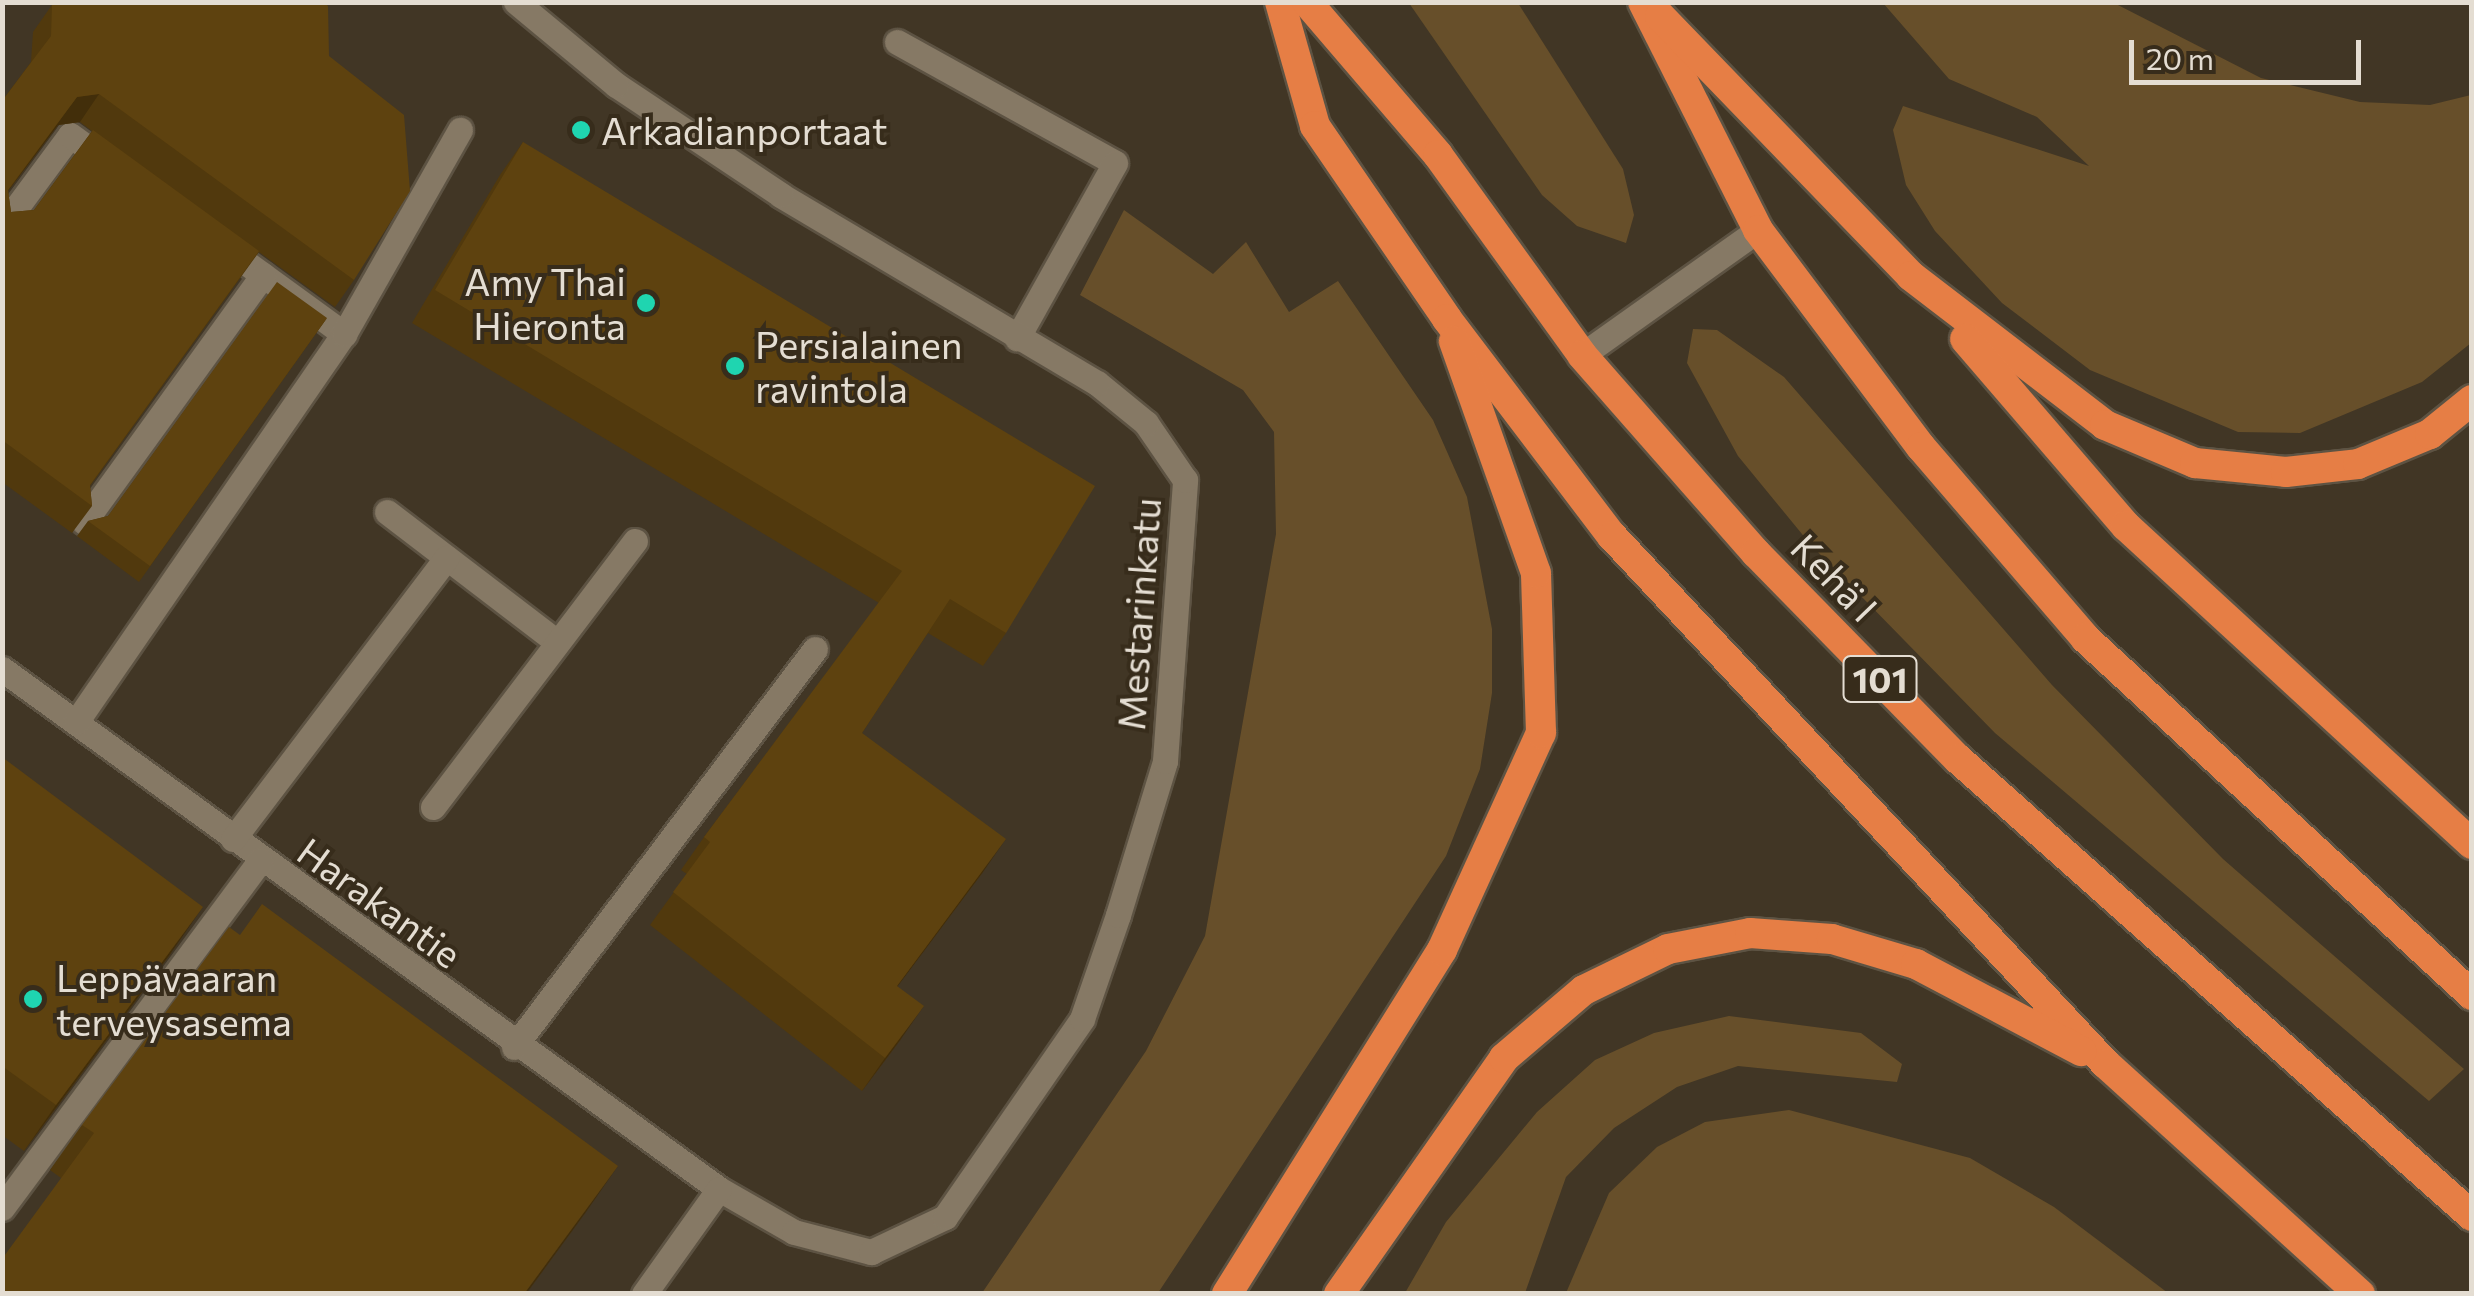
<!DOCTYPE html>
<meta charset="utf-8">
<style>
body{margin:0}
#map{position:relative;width:2474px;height:1296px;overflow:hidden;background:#413625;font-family:Commissioner,sans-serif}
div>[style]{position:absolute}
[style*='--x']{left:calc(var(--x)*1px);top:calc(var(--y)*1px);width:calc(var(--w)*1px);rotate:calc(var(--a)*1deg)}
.green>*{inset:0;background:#674f2a}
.roads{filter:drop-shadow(2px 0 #5d5343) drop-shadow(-2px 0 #5d5343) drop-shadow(0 2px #5d5343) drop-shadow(0 -2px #5d5343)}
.minor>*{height:25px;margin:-12.5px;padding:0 12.5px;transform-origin:12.5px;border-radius:12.5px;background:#867965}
.highway>*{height:30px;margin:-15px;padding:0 15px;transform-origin:15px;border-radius:15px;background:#e67e45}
.wall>*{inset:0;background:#51390d}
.shaded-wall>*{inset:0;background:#422e0a}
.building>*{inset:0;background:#5e420f}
.dots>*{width:28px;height:28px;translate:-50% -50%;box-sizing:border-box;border:5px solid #372c1b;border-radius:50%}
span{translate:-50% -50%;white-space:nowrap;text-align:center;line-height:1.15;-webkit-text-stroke:8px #372c1b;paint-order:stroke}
.shield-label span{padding:2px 8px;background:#372c1b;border:2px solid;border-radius:8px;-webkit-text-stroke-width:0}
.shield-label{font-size:35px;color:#e4ddd2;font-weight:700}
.poi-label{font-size:38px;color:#e4ddd2}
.left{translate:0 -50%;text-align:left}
.right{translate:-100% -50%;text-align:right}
.street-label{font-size:38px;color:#e4ddd2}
.frame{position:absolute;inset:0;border:5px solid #e4ddd2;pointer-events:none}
.scale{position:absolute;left:2129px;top:40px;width:232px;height:45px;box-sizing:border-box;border:5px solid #e4ddd2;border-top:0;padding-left:12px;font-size:30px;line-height:35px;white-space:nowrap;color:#e4ddd2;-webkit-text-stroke:8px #372c1b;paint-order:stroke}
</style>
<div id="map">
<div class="green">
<div style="clip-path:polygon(1409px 3px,1518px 3px,1623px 169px,1634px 215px,1626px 243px,1577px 226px,1542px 195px)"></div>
<div style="clip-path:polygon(1883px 3px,2114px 3px,2261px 78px,2360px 102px,2430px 105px,2471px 95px,2471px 343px,2422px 382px,2300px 433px,2238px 432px,2090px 370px,2002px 303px,1935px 231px,1906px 185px,1893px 130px,1903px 106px,2089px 166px,2037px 117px,1949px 79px)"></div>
<div style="clip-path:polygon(1124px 210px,1213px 274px,1246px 242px,1289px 312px,1338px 281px,1433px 420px,1467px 497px,1492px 629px,1492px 693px,1480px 769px,1446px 856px,1158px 1293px,982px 1293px,1146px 1051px,1205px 936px,1276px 534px,1274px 432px,1243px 390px,1080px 295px)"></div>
<div style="clip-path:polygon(1693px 329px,1717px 330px,1784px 377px,2052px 685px,2223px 859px,2464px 1069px,2429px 1101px,1995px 733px,1811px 545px,1738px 456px,1687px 363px)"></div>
<div style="clip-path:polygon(1729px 1016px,1861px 1033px,1902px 1064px,1897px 1082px,1738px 1066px,1677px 1087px,1614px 1128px,1566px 1177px,1525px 1293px,1405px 1293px,1446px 1222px,1537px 1112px,1595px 1060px,1654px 1033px)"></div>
<div style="clip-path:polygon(1789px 1110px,1970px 1158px,2054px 1207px,2168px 1293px,1566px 1293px,1609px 1193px,1657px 1147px,1705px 1122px)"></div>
</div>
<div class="roads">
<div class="minor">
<div style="--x:897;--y:42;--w:249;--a:29"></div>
<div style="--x:1115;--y:163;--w:201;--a:119.2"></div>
<div style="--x:2;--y:227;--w:114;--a:-53.5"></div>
<div style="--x:70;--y:135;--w:49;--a:35.9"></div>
<div style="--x:223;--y:246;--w:150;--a:36"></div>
<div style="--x:1582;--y:355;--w:216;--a:-35.4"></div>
<div style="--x:387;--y:512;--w:214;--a:37.4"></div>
<div style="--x:84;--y:522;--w:305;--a:-54.1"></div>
<div style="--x:2;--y:669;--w:886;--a:35.95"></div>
<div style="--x:719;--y:1189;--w:86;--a:29.8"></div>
<div style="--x:794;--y:1232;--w:80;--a:14.6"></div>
<div style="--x:871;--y:1252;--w:82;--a:-25.3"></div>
<div style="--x:945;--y:1217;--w:241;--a:-55.3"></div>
<div style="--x:1082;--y:1019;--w:110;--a:-70.9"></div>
<div style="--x:1118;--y:915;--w:161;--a:-73"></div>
<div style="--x:1165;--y:761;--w:282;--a:-85.9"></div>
<div style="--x:1185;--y:480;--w:69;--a:-124.4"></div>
<div style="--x:1146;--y:423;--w:63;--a:-140.8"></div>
<div style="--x:1097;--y:383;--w:368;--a:-149.3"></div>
<div style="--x:781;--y:195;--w:198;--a:-146.3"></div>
<div style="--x:616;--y:85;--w:130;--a:-140.3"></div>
<div style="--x:76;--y:722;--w:472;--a:-55.4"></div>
<div style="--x:344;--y:334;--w:235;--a:-60.4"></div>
<div style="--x:433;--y:807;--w:334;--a:-52.8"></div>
<div style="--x:233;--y:839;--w:353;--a:-52.8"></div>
<div style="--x:514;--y:1047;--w:499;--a:-52.9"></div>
<div style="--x:2;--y:1208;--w:433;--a:-53.4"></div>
<div style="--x:644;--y:1294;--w:129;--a:-54.5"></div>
</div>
<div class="highway">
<div style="--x:1280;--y:2;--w:129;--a:74.2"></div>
<div style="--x:1315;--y:126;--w:234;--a:55.6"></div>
<div style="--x:1447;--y:319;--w:273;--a:52.8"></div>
<div style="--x:1612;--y:536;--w:723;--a:46.91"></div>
<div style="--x:2106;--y:1064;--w:343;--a:42.2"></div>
<div style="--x:1307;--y:2;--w:201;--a:49.4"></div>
<div style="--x:1438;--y:155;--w:246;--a:54.2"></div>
<div style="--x:1582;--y:355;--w:264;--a:48.7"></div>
<div style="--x:1756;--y:553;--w:289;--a:45.6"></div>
<div style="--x:1958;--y:759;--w:688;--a:41.64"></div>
<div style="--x:1643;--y:2;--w:255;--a:63.2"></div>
<div style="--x:1758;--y:230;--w:271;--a:53.1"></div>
<div style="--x:1921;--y:447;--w:252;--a:49.3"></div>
<div style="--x:2085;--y:638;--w:527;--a:42.69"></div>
<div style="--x:1660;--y:16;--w:361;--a:46"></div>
<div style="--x:1911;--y:276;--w:245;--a:37.5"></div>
<div style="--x:2105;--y:425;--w:98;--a:22.9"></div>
<div style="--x:2195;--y:463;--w:91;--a:5.6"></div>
<div style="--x:2286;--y:472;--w:72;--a:-6.3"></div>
<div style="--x:2358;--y:464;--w:78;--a:-22.6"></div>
<div style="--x:2430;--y:434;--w:54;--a:-39"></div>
<div style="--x:1965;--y:339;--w:247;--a:49.3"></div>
<div style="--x:2126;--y:526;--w:470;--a:42.6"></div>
<div style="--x:1227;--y:1294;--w:406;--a:-58"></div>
<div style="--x:1442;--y:950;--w:239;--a:-65.5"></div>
<div style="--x:1541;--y:733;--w:160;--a:-91.8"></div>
<div style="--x:1536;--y:573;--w:246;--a:-109.5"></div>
<div style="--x:1339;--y:1294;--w:288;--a:-55"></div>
<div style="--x:1504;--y:1058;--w:105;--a:-40.4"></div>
<div style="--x:1584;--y:990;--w:93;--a:-26"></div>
<div style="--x:1668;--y:949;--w:84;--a:-11"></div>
<div style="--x:1750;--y:933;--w:82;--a:4.2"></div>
<div style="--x:1832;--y:939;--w:88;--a:16.6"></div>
<div style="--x:1916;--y:964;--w:187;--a:27.8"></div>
</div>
</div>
<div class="wall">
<div style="clip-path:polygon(evenodd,54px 2px,329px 56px,354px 280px,335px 307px,259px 252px,90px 486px,92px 506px,72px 533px,2px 482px,2px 101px,31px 62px,33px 32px,54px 2px,80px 122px,92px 131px,34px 210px,11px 212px,8px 191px,58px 125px,80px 122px)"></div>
<div style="clip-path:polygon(523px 142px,1006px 633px,983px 666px,928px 633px,862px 733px,983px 872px,897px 986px,901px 1039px,862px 1091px,650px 925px,687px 874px,681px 870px,704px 837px,879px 603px,412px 323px,500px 175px)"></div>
<div style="clip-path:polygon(327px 318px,139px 582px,77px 536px,88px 521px,108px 516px)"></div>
<div style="clip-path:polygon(2px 757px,171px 953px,24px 1151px,2px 1135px)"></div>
<div style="clip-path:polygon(82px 1125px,586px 1212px,61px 1178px,50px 1170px)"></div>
</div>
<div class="shaded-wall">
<div style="clip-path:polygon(99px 94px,80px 122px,58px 125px,2px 199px,77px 97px)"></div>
<div style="clip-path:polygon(1006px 839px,983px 872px,874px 1018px,897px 986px)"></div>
<div style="clip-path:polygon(203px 907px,171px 953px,24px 1151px,56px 1105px)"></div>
<div style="clip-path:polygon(924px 1006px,901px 1039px,862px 1091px,885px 1058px)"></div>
<div style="clip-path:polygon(618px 1166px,586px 1212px,526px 1294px,524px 1294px)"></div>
</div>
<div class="building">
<div style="clip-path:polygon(54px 2px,323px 2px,328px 6px,329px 56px,404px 115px,410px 191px,354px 280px,99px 94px,77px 97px,8px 190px,11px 212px,34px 210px,93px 130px,259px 251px,90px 485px,92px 506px,2px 440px,2px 101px,51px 36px,52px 5px)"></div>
<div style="clip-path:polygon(523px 142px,1095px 486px,1006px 633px,950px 599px,862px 733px,1006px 839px,897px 986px,924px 1006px,885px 1058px,673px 892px,710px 842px,704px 837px,902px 571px,435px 290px)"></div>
<div style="clip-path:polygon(277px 282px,327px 318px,150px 566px,88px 521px,108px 516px)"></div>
<div style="clip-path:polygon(2px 757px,203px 907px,56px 1105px,2px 1066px)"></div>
<div style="clip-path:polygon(262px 904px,618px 1166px,524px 1294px,2px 1294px,2px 1259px,94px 1133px,82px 1125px,229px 927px,240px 935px)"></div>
</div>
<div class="dots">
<div style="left:581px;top:130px;background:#1fd5b0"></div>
<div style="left:646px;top:303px;background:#1fd5b0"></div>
<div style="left:735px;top:366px;background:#1fd5b0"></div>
<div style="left:33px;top:999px;background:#1fd5b0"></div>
</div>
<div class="shield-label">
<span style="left:1880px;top:679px">101</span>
</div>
<div class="poi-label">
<span class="left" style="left:601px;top:130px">Arkadianportaat</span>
<span class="right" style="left:626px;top:303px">Amy Thai<br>Hieronta</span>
<span class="left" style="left:755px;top:366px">Persialainen<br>ravintola</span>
<span class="left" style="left:56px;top:999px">Leppävaaran<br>terveysasema</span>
</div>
<div class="street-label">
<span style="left:1835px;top:577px;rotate:46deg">Kehä I</span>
<span style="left:1138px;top:614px;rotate:-86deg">Mestarinkatu</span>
<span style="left:380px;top:902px;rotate:36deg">Harakantie</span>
</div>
<div class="frame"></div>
<div class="scale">20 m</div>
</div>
